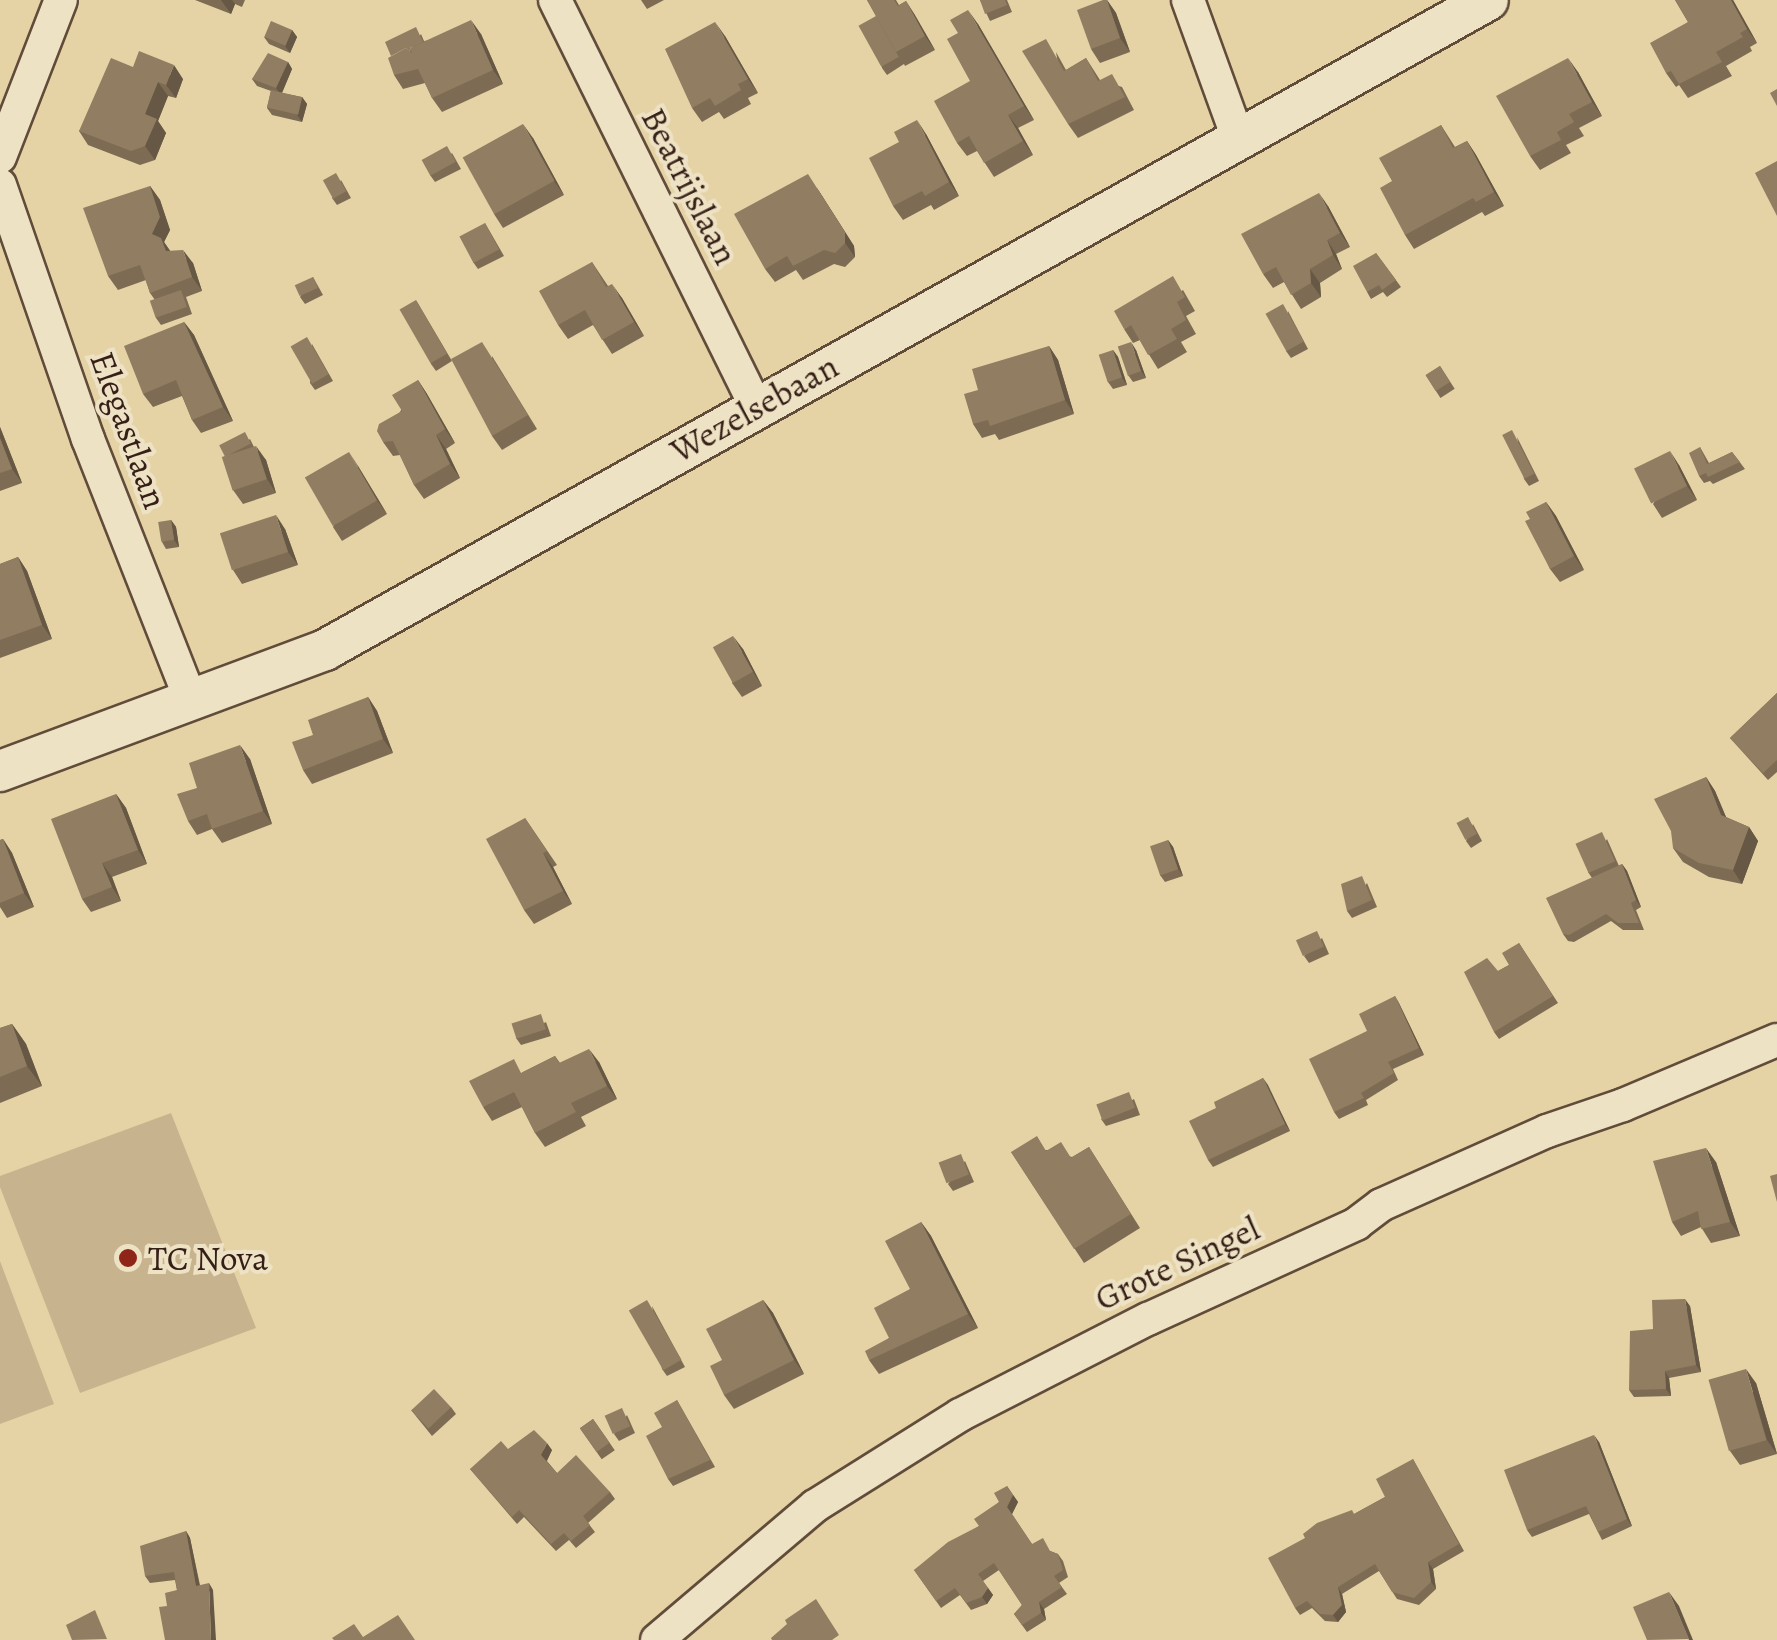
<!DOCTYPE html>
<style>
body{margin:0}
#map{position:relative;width:1777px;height:1640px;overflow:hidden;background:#e5d3a6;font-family:Alegreya,serif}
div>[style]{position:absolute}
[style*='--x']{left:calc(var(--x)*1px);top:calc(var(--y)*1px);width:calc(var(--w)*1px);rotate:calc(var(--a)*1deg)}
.green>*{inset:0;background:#c7b48e}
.roads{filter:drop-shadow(2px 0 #614c3a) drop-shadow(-2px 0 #614c3a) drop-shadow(0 2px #614c3a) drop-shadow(0 -2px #614c3a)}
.minor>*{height:32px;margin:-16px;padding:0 16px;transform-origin:16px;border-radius:16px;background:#eee2c5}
.tertiary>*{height:40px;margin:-20px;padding:0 20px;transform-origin:20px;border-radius:20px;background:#eee2c5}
.wall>*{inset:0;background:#7d6c53;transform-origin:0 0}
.shaded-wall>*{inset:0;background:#665844}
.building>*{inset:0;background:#917d61;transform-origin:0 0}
.dots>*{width:28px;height:28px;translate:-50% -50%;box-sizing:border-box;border:5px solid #eee2c5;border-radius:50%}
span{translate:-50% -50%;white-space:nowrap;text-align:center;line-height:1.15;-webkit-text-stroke:8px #eee2c5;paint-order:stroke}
.street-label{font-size:35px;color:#351f16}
.poi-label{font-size:35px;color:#351f16}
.left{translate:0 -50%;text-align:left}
</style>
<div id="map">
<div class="green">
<div style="clip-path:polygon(171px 1113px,256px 1328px,80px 1393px,0 1187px,0 1176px)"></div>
<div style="clip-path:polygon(0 1261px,54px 1404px,0 1424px)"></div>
</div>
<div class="roads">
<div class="minor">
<div style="--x:555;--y:0;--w:453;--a:63.7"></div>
<div style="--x:1188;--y:0;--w:147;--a:70.1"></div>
<div style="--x:0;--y:157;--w:168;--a:-68.8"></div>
<div style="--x:0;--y:185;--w:269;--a:70.9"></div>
<div style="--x:88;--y:439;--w:281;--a:68.5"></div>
<div style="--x:657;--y:1640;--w:207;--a:-40.3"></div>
<div style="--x:815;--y:1506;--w:171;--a:-32.1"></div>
<div style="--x:960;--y:1415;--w:211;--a:-27.1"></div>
<div style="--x:1148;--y:1319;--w:229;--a:-24.5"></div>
<div style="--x:1356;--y:1224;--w:31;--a:-37"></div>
<div style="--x:1381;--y:1205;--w:182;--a:-24"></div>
<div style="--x:1547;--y:1131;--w:80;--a:-18.9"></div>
<div style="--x:1623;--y:1105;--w:167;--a:-22.9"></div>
</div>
<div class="tertiary">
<div style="--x:0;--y:771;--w:347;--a:-20.4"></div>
<div style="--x:325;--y:650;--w:1332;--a:-29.2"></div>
</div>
</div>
<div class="wall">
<div style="clip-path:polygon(195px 0,245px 0,242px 7px,235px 4px,231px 14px)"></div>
<div style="clip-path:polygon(641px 0,664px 0,647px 9px)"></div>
<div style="clip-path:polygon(867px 0,896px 0,899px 5px,906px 1px,935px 50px,905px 66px,904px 64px,887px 75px,882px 68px,876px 16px)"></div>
<div style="clip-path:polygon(980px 0,1007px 0,1012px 12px,990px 21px)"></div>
<div style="clip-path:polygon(1107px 0,1116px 13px,1130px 52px,1100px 63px,1091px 49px)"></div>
<div style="clip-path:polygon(1675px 0,1733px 0,1757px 43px,1750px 47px,1752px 51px,1726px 66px,1732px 76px,1688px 98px,1679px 85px,1676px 87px,1666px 73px,1688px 22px)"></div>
<div style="clip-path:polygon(978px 24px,1034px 120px,1018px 128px,1033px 155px,994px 177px,977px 151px,967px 156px,957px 143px,970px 81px)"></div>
<div style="clip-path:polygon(292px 30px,297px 37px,290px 53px,269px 44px,264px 37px)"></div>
<div style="clip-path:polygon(421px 34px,424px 41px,481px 34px,503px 84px,442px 112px,432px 98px,425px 83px,403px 89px,394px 75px)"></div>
<div style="clip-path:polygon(725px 36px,758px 93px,748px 98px,751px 104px,724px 119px,719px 112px,702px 122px,692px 108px)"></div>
<div style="clip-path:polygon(1056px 52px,1066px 70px,1086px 58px,1100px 80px,1122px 87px,1134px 110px,1078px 138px,1068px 124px)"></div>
<div style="clip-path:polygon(288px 62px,292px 69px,282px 93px,302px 97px,307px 104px,302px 122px,272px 115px,267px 108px,271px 91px,257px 86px,252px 79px)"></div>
<div style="clip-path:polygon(133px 67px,183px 79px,176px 98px,168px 96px,158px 121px,166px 133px,155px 160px,140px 165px,88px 145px,79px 131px)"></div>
<div style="clip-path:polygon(1578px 72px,1602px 116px,1579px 128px,1584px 136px,1566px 145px,1571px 153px,1540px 170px,1530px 156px)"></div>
<div style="clip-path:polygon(1441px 125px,1455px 147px,1467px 141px,1476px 155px,1504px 206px,1485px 216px,1482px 212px,1414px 249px,1405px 235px,1392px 181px)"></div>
<div style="clip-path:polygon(926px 134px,959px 196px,934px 210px,931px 205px,903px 220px,893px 206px)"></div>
<div style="clip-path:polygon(533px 138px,564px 195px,503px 228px,494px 214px)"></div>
<div style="clip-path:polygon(452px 153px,461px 169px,435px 182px,430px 175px)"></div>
<div style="clip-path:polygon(341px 180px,351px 198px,337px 205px,332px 198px)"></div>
<div style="clip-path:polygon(150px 186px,160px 200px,170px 230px,164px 242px,170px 251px,193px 263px,202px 291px,186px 297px,192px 314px,161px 325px,156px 318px,155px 300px,150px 293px,146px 280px,118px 290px,108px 276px)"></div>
<div style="clip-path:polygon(817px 188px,854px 246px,855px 257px,845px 267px,834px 264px,803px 280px,796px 270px,775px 282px,765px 269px)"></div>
<div style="clip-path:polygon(1328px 206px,1350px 247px,1336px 254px,1342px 269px,1320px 283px,1321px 297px,1301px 309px,1284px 282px,1273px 288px,1263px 274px)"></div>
<div style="clip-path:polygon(485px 223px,504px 256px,478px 269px,473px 262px)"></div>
<div style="clip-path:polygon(1376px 253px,1401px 287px,1387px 297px,1383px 292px,1371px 299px,1367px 292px)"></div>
<div style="clip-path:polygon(592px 262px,608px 286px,622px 298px,644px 336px,612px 354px,593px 325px,568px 339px,558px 325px)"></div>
<div style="clip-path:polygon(313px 277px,323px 295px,305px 304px,300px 297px)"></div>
<div style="clip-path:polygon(1183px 290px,1195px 311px,1186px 316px,1196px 334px,1181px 342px,1187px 352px,1158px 369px,1140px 340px,1133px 343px,1124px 329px)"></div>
<div style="clip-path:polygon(416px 300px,452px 361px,436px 371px,431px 364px)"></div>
<div style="clip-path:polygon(1288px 311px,1308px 349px,1291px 358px,1286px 351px)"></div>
<div style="clip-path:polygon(184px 322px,194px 335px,233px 421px,201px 433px,192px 420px,182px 396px,153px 407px,143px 394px)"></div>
<div style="clip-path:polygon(312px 344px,333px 381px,315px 390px,310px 383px)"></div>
<div style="clip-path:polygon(1049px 346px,1058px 360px,1074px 414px,999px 440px,995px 434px,982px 438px,973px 424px,978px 390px)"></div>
<div style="clip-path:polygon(1113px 350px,1118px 357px,1127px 385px,1113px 389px,1108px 382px)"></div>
<div style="clip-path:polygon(1136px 350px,1146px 378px,1133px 382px,1128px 375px)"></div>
<div style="clip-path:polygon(492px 356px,537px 429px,502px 450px,492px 436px)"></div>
<div style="left:1440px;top:366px;width:27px;height:17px;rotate:57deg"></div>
<div style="clip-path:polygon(418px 380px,427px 394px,455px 443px,446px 449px,460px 478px,424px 499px,414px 485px,400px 455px,393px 456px,383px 442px)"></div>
<div style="clip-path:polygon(0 427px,22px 483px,0 491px)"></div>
<div style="clip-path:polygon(1517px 437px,1539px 481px,1529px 486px,1524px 479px)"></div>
<div style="clip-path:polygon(250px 439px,254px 447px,266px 460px,276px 493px,243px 504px,233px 490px,226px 456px)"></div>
<div style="clip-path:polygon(1700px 447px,1709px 463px,1732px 452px,1745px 469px,1713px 484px,1710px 481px,1704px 483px,1699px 476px)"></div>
<div style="clip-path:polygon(1679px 465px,1697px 500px,1662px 518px,1653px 504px)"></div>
<div style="clip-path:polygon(358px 466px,387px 514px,342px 541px,333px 527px)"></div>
<div style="clip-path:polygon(1546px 502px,1556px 516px,1584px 570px,1560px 582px,1550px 569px,1530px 519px)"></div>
<div style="clip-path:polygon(171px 520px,176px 527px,179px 547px,166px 549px,162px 542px)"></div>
<div style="clip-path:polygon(285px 529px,298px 565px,242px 584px,233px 570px)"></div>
<div style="clip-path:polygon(18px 557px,27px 571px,52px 639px,0 658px,0 564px)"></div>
<div style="clip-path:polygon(743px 649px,762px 686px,742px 697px,732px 683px)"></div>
<div style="clip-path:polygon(1777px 693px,1777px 772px,1768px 780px,1730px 738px)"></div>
<div style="clip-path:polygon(368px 697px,377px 711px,393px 753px,312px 784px,303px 770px,313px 735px)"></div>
<div style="clip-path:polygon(250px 759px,272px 824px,222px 843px,212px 829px,197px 835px,188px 821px,197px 788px)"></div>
<div style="clip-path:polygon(1706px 777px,1715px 791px,1726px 817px,1749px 827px,1758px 841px,1742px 884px,1709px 877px,1683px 862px,1673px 848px)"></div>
<div style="clip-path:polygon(116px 794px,126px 808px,147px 864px,112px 877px,121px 901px,91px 912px,82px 899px)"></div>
<div style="clip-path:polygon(525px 818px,557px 865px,553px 867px,572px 904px,534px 924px,524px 910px)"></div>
<div style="clip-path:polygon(1473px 824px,1482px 841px,1471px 848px,1466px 841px)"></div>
<div style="clip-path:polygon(3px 839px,12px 853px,34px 907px,7px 918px,0 907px,0 840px)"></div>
<div style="clip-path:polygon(1607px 839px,1619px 866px,1622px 864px,1627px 871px,1641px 907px,1636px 910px,1644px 930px,1623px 930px,1611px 921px,1574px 942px,1568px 941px,1563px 934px,1592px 878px,1588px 872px)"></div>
<div style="clip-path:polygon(1168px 840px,1173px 847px,1183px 876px,1165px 882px,1160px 875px)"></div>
<div style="clip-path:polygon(1367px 883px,1377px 907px,1352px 918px,1347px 911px)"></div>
<div style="clip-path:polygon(1322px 938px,1329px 954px,1309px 963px,1304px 956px)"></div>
<div style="clip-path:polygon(1519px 943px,1558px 1003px,1499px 1039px,1494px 1032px,1498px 971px,1509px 965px)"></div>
<div style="clip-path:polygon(1395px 996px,1424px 1055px,1393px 1069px,1398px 1080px,1366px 1100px,1368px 1105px,1339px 1119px,1334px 1112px,1367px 1031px)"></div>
<div style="clip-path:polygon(546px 1022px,551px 1036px,521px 1045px,516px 1038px)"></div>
<div style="clip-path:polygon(12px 1024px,26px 1044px,42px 1086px,0 1103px,0 1028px)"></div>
<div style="clip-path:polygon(555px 1056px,560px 1063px,599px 1062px,617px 1099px,581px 1117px,586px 1126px,545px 1147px,535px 1133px,522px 1107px,492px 1121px,483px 1107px,523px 1072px)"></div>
<div style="clip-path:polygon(1263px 1078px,1290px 1131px,1213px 1167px,1208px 1160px,1216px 1108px)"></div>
<div style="clip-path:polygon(1134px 1099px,1140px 1115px,1106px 1126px,1101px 1119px)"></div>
<div style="clip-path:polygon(1089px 1147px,1140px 1228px,1084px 1263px,1011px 1152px,1047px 1150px,1072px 1157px)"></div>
<div style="clip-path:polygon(965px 1161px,974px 1182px,953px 1191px,948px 1184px)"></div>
<div style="clip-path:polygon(1716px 1162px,1740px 1236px,1711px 1243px,1701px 1227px,1681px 1236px,1672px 1222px)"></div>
<div style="clip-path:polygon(921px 1222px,931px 1236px,978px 1328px,879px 1374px,869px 1360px,889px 1338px,910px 1289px)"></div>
<div style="clip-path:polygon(763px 1300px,773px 1313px,804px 1374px,734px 1409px,724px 1395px,722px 1360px)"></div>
<div style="clip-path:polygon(652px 1306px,685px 1367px,667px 1376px,662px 1369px)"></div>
<div style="clip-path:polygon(1690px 1306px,1701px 1372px,1669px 1378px,1671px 1396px,1634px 1397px,1629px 1390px,1653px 1329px)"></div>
<div style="clip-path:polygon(1756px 1383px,1777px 1454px,1740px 1465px,1730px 1451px)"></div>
<div style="clip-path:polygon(677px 1400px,715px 1467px,673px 1486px,668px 1479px,662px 1427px)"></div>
<div style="clip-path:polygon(451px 1407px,456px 1414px,432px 1436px,411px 1410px)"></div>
<div style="clip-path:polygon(627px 1415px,635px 1433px,619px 1441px,614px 1434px)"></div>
<div style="left:593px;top:1419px;width:38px;height:16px;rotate:55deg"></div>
<div style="clip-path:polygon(1599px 1442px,1632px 1526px,1602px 1540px,1589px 1514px,1532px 1537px,1527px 1530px)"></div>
<div style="clip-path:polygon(508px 1449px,552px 1450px,547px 1461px,557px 1473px,610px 1492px,615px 1499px,588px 1523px,595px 1532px,576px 1548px,569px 1540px,556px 1551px,524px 1517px,517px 1524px,470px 1469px)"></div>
<div style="clip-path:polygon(1413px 1459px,1464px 1551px,1433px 1569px,1436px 1589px,1419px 1605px,1397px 1599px,1379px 1571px,1342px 1594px,1346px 1612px,1338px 1622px,1325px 1621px,1312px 1608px,1300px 1615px,1295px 1608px,1305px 1538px,1354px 1514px,1385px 1497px)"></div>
<div style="clip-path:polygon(1007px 1486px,1018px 1502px,1012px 1514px,1032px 1544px,1058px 1554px,1063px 1561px,1068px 1577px,1059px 1583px,1067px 1594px,1044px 1609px,1046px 1620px,1027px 1632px,1014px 1614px,1022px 1605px,999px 1570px,983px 1581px,993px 1595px,987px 1604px,971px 1610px,960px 1595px,941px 1608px,914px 1570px,979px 1526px,999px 1502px)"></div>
<div style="clip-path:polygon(186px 1531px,190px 1538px,200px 1585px,213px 1590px,167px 1606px,177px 1590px,175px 1580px,150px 1583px,145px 1576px)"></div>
</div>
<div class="shaded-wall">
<div style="clip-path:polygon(221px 0,232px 0,235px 4px,231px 14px)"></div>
<div style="clip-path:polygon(1107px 0,1116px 13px,1130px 52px,1120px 38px)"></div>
<div style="clip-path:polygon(1731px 0,1733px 0,1757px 43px,1747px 29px)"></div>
<div style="clip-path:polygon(906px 1px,915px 15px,935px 50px,925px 36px)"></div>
<div style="clip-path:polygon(968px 10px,978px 24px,1034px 120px,1024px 106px)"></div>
<div style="clip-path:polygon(471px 20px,481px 34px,503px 84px,493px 70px)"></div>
<div style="clip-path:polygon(715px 22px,725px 36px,758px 93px,748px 79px)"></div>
<div style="clip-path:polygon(292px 30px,297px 37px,290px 53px,285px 46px)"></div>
<div style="clip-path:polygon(1568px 58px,1578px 72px,1602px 116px,1592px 102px)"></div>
<div style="clip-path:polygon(288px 62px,292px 69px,281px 95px,276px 88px)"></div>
<div style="clip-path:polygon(174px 65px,183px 79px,176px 98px,166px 85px)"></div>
<div style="clip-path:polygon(158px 82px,168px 96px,158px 121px,166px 133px,155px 160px,145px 146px,145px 114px)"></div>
<div style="clip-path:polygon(302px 97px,307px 104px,302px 122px,297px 115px)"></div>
<div style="clip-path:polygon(1008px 115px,1018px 128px,1033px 155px,1023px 141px)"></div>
<div style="clip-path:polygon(917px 120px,926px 134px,959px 196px,949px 182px)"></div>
<div style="clip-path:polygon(523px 124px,533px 138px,564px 195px,554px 181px)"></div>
<div style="clip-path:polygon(1467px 141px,1476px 155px,1504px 206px,1494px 192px)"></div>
<div style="clip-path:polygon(150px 186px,160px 200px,170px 230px,164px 242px,171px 252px,176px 265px,152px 234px)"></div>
<div style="clip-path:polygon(817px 188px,854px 246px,855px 257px,845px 243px)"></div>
<div style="clip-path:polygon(1319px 193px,1328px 206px,1350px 247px,1340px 233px)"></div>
<div style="clip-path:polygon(1327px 240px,1336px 254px,1342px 269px,1333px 255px)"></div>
<div style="clip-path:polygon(183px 250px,193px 263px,202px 291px,192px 277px)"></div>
<div style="clip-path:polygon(1310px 269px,1320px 283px,1321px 297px,1311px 283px)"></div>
<div style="clip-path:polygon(612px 284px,622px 298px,644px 336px,634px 322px)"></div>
<div style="clip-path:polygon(184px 322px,194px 335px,233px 421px,223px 407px)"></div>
<div style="clip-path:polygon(1131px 342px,1136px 350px,1146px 378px,1141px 371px)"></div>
<div style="clip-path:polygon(1049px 346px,1058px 360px,1074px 414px,1065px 400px)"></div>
<div style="clip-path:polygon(1113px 350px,1118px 357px,1127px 385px,1122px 378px)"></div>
<div style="clip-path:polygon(418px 380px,427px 394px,455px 443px,445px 429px)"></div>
<div style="clip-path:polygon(0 427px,22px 483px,12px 469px,0 438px)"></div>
<div style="clip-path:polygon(436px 435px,446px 449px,460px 478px,450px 464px)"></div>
<div style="clip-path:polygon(256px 446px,266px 460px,276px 493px,267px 479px)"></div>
<div style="clip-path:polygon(1670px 451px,1679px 465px,1697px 500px,1687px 486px)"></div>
<div style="clip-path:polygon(349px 452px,358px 466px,387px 514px,377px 500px)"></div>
<div style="clip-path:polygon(1546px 502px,1556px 516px,1584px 570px,1574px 556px)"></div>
<div style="clip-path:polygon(276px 515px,285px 529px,298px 565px,288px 552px)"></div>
<div style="clip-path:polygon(171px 520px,176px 527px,179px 547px,174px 540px)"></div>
<div style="clip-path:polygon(18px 557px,27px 571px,52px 639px,42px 625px)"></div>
<div style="clip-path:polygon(733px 636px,743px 649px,762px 686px,753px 672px)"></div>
<div style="clip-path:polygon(368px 697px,377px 711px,393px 753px,383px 739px)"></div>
<div style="clip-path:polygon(240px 745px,250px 759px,272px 824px,263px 811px)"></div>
<div style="clip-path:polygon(1706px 777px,1715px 791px,1731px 829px,1721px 815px)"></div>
<div style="clip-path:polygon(116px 794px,126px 808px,147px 864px,138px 850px)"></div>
<div style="clip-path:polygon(1749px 827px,1758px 841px,1742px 884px,1733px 870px)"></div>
<div style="clip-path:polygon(3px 839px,12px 853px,34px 907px,24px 893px)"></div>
<div style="clip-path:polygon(1168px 840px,1173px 847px,1183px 876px,1178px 869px)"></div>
<div style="clip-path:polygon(543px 853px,553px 867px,572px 904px,563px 891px)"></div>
<div style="clip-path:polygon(102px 863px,112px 877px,121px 901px,112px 887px)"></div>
<div style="clip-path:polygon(1622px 864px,1627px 871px,1641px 907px,1636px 900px)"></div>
<div style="clip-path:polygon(1395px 996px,1399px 1003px,1424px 1055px,1419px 1048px)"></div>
<div style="clip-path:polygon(12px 1024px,26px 1044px,42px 1086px,27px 1066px)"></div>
<div style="clip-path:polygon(589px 1049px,599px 1062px,617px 1099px,607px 1086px)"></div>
<div style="clip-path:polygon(1263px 1078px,1268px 1085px,1290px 1131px,1285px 1124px)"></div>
<div style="clip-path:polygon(1706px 1148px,1716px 1162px,1740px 1236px,1730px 1222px)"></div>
<div style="clip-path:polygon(921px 1222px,931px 1236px,978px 1328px,968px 1314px)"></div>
<div style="clip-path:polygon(1685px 1299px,1690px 1306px,1701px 1372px,1696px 1365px)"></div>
<div style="clip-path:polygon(763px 1300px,773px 1313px,804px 1374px,794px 1360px)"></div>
<div style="clip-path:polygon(1746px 1369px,1756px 1383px,1777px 1454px,1767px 1440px)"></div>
<div style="clip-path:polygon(1665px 1371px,1669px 1378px,1671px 1396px,1666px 1389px)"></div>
<div style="clip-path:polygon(1594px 1435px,1599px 1442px,1632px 1526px,1627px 1519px)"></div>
<div style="clip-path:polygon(547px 1443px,552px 1450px,546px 1462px,541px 1455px)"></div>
<div style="clip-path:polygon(1013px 1495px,1018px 1502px,1012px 1514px,1007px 1507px)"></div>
<div style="clip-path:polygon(186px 1531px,190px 1538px,201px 1593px,196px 1586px)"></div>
<div style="clip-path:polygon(1428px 1562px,1433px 1569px,1436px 1589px,1431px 1582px)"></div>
<div style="clip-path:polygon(209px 1583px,213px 1590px,216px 1640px,211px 1640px)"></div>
<div style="clip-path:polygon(1338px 1587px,1342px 1594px,1346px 1612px,1338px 1622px,1333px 1615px)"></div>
<div style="clip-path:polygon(988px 1588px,993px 1595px,987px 1604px,982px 1597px)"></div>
<div style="clip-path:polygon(1669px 1592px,1679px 1606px,1693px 1640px,1689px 1640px)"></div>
<div style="clip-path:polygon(1039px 1602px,1044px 1609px,1046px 1620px,1041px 1613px)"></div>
</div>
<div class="building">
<div style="clip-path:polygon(867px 0,894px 0,898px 6px,906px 1px,925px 36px,896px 52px)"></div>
<div style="clip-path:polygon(980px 0,1005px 0,1007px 5px,985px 14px)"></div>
<div style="clip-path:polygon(1103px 0,1107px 0,1120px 38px,1091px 49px,1077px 10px)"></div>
<div style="clip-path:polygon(1675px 0,1731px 0,1747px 29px,1740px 33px,1743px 37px,1716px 52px,1722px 62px,1679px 84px,1671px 71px,1666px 73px,1650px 43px,1688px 22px)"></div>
<div style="clip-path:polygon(968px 10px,1024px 106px,1008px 115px,1023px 141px,984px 163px,969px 136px,957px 143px,934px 101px,970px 81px,947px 39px,958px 33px,950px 20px)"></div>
<div style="left:876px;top:16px;width:47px;height:20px;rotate:61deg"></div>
<div style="clip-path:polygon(471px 20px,493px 70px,432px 98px,418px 69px,394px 75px,388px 58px,406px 48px,412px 53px,410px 48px)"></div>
<div style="left:271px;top:21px;width:23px;height:17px;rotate:23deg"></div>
<div style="clip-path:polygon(715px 22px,748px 79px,738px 84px,741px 90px,715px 106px,710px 98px,692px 108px,665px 49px)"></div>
<div style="clip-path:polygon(416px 27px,423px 42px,410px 48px,411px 50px,409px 51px,406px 48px,391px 56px,385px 42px)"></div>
<div style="clip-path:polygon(1046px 39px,1064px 71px,1086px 58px,1098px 81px,1112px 74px,1125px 97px,1068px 124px,1022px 51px)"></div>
<div style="clip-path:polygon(139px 51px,174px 65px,166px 85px,158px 82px,145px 114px,157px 119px,145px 146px,131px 151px,79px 131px,111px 58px,133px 67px)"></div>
<div style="clip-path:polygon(268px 53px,288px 62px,276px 88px,252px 79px)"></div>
<div style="clip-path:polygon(1568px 58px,1592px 102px,1569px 114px,1574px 122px,1557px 132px,1561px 140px,1530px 156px,1496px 96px)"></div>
<div style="clip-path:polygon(1777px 89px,1777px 106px,1770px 93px)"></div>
<div style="left:271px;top:90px;width:32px;height:18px;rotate:13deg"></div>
<div style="clip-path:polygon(917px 120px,949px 182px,925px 196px,922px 191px,893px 206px,869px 158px,899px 142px,894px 132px)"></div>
<div style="left:523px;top:124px;width:65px;height:69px;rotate:61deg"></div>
<div style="clip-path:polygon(1441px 125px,1453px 148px,1467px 141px,1494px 192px,1476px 202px,1473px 198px,1405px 235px,1380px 188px,1392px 181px,1379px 158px)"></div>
<div style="left:447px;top:146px;width:18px;height:29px;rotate:61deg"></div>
<div style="clip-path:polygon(1777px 161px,1777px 216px,1755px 173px)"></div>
<div style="left:336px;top:173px;width:21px;height:15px;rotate:61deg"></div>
<div style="clip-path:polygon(808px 174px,845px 232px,845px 243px,835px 253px,824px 250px,793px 266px,787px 256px,765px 269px,734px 214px)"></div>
<div style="clip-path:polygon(150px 186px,160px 217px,152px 234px,161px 238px,166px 251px,183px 250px,192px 277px,150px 293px,140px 265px,108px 276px,83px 208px)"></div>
<div style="clip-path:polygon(1319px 193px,1340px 233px,1327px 240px,1333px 255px,1310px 269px,1311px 283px,1291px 295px,1276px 267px,1263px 274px,1241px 234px)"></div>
<div style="left:485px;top:223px;width:30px;height:29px;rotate:62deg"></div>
<div style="clip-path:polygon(1376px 253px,1396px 280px,1382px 290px,1379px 285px,1367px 292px,1353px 266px)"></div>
<div style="clip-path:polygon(592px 262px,606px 287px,612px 284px,634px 322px,602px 340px,585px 310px,558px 325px,539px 291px)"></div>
<div style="clip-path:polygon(1173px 276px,1185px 297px,1177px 302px,1186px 320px,1171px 329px,1177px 339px,1148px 355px,1131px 325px,1124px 329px,1114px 311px)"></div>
<div style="left:313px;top:277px;width:12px;height:20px;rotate:66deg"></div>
<div style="left:181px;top:290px;width:18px;height:33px;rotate:71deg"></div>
<div style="left:416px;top:300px;width:62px;height:19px;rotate:60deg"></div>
<div style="left:1283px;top:304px;width:43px;height:20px;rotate:61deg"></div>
<div style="clip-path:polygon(184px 322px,223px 407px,192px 420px,176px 380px,143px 394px,124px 346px)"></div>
<div style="left:307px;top:337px;width:43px;height:19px;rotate:60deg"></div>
<div style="clip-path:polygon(482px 342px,528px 415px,492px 436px,451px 359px)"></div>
<div style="left:1131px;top:342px;width:31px;height:14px;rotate:71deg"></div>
<div style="clip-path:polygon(1049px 346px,1065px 400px,990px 426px,988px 420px,973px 424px,964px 394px,978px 390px,972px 369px)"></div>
<div style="left:1113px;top:350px;width:29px;height:15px;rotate:72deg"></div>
<div style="left:1440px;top:366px;width:19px;height:17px;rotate:58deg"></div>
<div style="clip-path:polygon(418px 380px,445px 429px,436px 435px,450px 464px,414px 485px,393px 441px,383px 442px,377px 431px,379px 424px,402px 411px,392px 395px)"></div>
<div style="left:1512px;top:430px;width:49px;height:11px;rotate:63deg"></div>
<div style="left:245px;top:432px;width:13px;height:29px;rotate:63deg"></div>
<div style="clip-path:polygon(0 438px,12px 469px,0 473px)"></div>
<div style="left:256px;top:446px;width:35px;height:36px;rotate:72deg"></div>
<div style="clip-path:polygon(1700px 447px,1707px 464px,1732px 452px,1740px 462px,1708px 477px,1706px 473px,1699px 476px,1689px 453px)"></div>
<div style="left:1670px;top:451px;width:39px;height:40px;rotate:64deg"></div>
<div style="left:349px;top:452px;width:56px;height:51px;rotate:60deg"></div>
<div style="clip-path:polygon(1546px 502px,1574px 556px,1550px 569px,1525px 521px,1530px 519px,1526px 512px)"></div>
<div style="left:276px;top:515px;width:39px;height:59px;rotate:72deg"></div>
<div style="left:171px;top:520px;width:20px;height:13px;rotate:81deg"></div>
<div style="clip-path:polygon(18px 557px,42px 625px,0 640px,0 564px)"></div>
<div style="left:733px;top:636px;width:41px;height:23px;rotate:61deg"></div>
<div style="clip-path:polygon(1777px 693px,1777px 760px,1763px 773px,1730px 738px)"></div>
<div style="clip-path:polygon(368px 697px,383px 739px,303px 770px,292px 742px,313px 735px,308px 720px)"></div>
<div style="clip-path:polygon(240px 745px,263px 811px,212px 829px,207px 814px,188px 821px,177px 794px,197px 788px,189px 763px)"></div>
<div style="clip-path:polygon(1706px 777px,1721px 815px,1749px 827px,1733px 870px,1699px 863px,1673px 848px,1671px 831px,1654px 799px)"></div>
<div style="clip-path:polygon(116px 794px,138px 850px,102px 863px,112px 887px,82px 899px,51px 819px)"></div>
<div style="left:1468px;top:817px;width:19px;height:13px;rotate:62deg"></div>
<div style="clip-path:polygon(525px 818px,547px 851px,543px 853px,563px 891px,524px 910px,486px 839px)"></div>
<div style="left:1602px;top:832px;width:32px;height:29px;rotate:66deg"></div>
<div style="clip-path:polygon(3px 839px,24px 893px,0 903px,0 840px)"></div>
<div style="left:1168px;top:840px;width:31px;height:19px;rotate:71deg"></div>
<div style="clip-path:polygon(1622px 864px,1636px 900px,1631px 903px,1639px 923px,1618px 923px,1606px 914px,1569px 935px,1563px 934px,1546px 898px)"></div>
<div style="clip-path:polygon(1362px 876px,1372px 900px,1347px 911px,1341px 884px)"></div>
<div style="left:1317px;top:931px;width:17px;height:23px;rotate:66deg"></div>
<div style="clip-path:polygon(1519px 943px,1553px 996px,1494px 1032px,1464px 972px,1487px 958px,1498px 971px,1509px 965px,1502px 953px)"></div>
<div style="clip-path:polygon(1395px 996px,1419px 1048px,1388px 1062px,1394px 1073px,1361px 1093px,1364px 1098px,1334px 1112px,1309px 1059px,1367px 1031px,1359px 1014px)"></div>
<div style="left:541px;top:1014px;width:16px;height:31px;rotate:72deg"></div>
<div style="clip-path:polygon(12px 1024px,27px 1066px,0 1077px,0 1028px)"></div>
<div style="clip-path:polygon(589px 1049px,607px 1086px,571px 1103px,576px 1112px,535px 1133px,514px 1092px,483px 1107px,469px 1081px,514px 1059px,521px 1073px,555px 1056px,559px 1063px)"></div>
<div style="clip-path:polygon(1263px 1078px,1285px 1124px,1208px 1160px,1189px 1121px,1216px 1108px,1214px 1102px)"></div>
<div style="left:1129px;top:1092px;width:17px;height:35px;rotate:69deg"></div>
<div style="clip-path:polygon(1037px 1136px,1046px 1151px,1061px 1142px,1071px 1158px,1089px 1147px,1131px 1214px,1074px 1249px,1011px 1152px)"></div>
<div style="clip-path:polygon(1706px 1148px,1730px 1222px,1701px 1229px,1698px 1211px,1672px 1222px,1653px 1161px)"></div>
<div style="left:961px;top:1154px;width:22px;height:24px;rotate:69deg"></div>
<div style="clip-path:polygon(1777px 1174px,1777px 1202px,1770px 1176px)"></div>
<div style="clip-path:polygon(921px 1222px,968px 1314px,869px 1360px,865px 1351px,889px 1338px,874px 1308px,910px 1289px,885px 1241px)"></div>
<div style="clip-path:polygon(1685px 1299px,1696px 1365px,1665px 1371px,1666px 1389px,1629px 1390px,1630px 1331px,1653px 1329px,1652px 1300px)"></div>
<div style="left:647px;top:1300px;width:69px;height:21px;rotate:60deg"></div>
<div style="clip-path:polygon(763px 1300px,794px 1360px,724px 1395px,710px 1366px,722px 1360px,706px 1329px)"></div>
<div style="left:1746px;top:1369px;width:74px;height:39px;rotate:74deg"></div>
<div style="left:434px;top:1389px;width:25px;height:31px;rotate:47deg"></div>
<div style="clip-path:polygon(677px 1400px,710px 1460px,668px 1479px,646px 1436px,662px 1427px,654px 1413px)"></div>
<div style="left:622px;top:1408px;width:20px;height:19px;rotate:66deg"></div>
<div style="left:593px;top:1419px;width:29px;height:16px;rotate:55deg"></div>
<div style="clip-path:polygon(534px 1430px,547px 1443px,541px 1455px,557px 1473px,576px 1455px,610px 1492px,583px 1516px,590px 1525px,571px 1541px,564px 1533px,551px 1544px,519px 1510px,512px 1517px,470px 1469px,501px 1441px,508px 1449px)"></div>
<div style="clip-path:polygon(1594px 1435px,1627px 1519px,1598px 1532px,1586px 1506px,1527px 1530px,1504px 1470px)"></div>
<div style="clip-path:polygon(1413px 1459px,1459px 1544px,1428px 1562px,1431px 1582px,1414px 1598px,1392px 1592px,1375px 1564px,1338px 1587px,1342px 1605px,1333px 1615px,1320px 1614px,1307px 1601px,1295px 1608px,1268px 1558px,1305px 1538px,1303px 1534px,1317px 1523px,1352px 1510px,1354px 1514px,1385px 1497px,1376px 1479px)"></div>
<div style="clip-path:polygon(1007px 1486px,1013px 1495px,1007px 1507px,1032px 1544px,1043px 1538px,1050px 1551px,1058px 1554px,1063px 1570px,1054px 1576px,1062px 1587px,1039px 1602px,1041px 1613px,1022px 1625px,1014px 1614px,1022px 1605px,994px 1563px,978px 1574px,988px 1588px,982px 1597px,966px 1603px,955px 1588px,936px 1601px,914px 1570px,948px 1542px,979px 1526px,974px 1519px,999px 1502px,994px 1493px)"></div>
<div style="clip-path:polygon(186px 1531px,196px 1586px,209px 1583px,211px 1640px,165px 1640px,159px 1607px,167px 1606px,165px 1593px,177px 1590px,174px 1572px,145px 1576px,140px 1546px)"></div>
<div style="clip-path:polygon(1669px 1592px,1689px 1639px,1647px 1640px,1633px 1607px)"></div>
<div style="clip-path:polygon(816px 1599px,839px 1635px,832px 1640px,772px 1640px,771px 1638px,787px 1624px,785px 1620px)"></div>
<div style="clip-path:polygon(95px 1610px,107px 1639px,72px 1640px,66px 1625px)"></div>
<div style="clip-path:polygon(398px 1615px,415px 1640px,334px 1640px,332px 1638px,354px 1624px,363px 1637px)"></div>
</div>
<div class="dots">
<div style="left:128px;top:1258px;background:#8f2418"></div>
</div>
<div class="street-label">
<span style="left:690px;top:186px;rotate:63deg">Beatrijslaan</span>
<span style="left:754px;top:408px;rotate:-29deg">Wezelsebaan</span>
<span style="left:129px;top:430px;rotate:70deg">Elegastlaan</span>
<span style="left:1177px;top:1263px;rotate:-25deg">Grote Singel</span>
</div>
<div class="poi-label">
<span class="left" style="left:148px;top:1258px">TC Nova</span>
</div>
</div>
